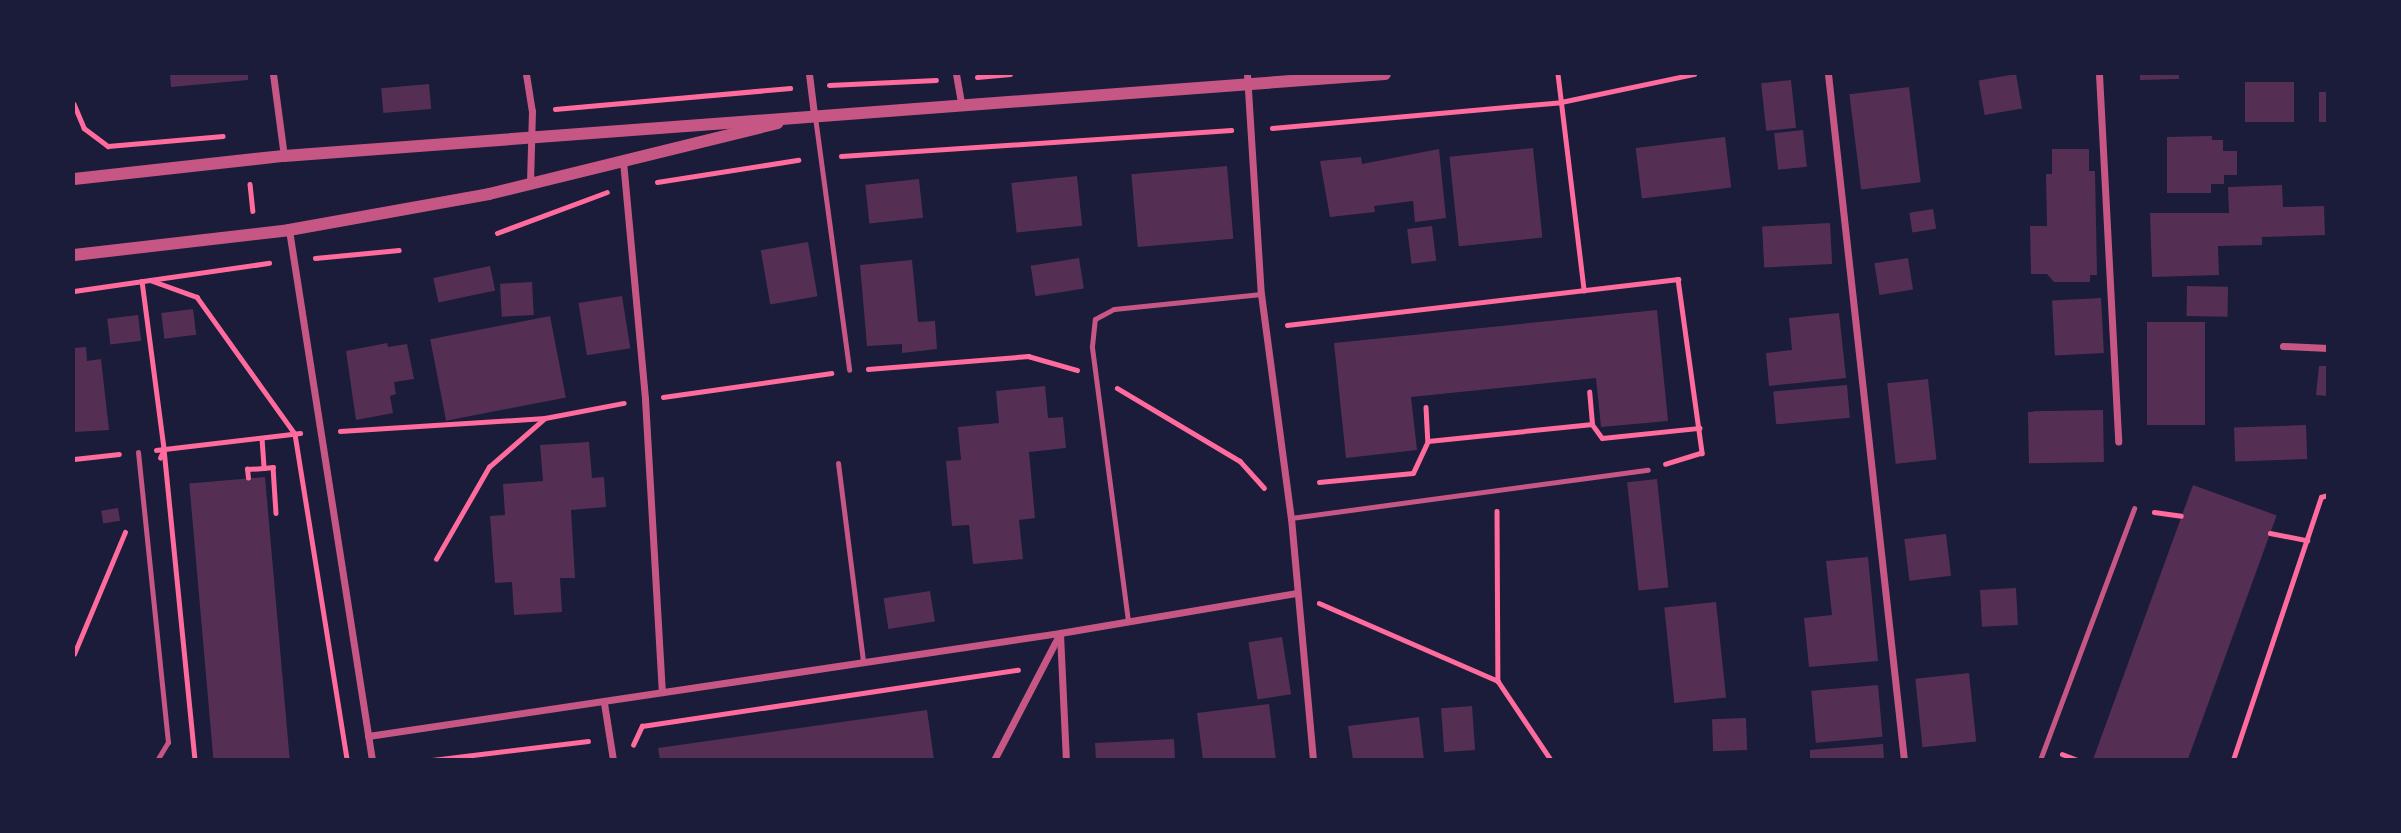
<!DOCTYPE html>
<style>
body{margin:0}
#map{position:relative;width:2401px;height:833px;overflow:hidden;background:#1b1b3a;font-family:Mulish,sans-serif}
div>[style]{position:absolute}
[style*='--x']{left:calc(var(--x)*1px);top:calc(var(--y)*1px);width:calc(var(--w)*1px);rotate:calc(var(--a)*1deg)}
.building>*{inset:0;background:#542f53;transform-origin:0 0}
.path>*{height:4.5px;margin:-2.25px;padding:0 2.25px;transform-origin:2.25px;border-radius:2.25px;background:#ff6b9d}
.service>*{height:5px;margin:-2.5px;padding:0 2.5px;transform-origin:2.5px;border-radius:2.5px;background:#c65784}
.minor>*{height:7px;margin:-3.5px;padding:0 3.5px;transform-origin:3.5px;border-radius:3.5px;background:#c65784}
.tertiary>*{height:12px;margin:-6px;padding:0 6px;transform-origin:6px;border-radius:6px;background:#c65784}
span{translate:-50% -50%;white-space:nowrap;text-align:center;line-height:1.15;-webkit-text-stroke:6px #1b1b3a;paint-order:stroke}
.frame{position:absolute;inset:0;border:75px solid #1b1b3a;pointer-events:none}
</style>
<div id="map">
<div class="building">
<div style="clip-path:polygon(170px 74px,248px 74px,248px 80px,171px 87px)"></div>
<div style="left:2016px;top:74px;width:35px;height:38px;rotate:80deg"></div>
<div style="clip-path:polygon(2140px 74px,2179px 74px,2179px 79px,2140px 80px)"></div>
<div style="left:1791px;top:80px;width:48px;height:30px;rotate:84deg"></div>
<div style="left:2294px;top:82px;width:40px;height:49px;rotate:90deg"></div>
<div style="left:429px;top:84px;width:25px;height:48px;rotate:85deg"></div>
<div style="left:1909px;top:87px;width:96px;height:60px;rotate:83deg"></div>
<div style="left:2328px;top:92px;width:30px;height:9px;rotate:90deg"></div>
<div style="left:1803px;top:130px;width:37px;height:29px;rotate:84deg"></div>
<div style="clip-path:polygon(2212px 136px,2212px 140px,2223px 140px,2223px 151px,2237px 151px,2237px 175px,2224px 175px,2224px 184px,2211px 184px,2211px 193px,2167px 193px,2167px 137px)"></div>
<div style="left:1725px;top:137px;width:51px;height:90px;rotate:83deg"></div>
<div style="left:1533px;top:148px;width:90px;height:84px;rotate:84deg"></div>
<div style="clip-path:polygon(1439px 149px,1446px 218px,1415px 222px,1413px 201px,1374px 206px,1375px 212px,1330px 217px,1320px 161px,1361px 157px,1362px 164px)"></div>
<div style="clip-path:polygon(2052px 149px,2089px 149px,2089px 171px,2095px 171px,2097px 275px,2090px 275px,2090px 282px,2054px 282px,2047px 274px,2031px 274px,2030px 226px,2047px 226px,2046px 174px,2052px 174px)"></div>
<div style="left:1227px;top:166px;width:73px;height:96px;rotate:85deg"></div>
<div style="left:1077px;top:176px;width:50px;height:66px;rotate:84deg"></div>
<div style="left:919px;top:179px;width:39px;height:54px;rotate:84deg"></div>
<div style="clip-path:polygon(2282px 185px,2283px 207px,2324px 206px,2325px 235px,2262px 237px,2262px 245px,2218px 246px,2219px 275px,2152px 277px,2150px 213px,2229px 213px,2228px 187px)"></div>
<div style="left:1933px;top:209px;width:20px;height:24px;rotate:81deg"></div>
<div style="left:1830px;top:223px;width:41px;height:68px;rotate:87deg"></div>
<div style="left:1432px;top:226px;width:35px;height:25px;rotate:83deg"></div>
<div style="left:808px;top:242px;width:55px;height:48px;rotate:80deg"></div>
<div style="left:1079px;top:258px;width:31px;height:49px;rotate:81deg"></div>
<div style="left:1908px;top:258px;width:32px;height:34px;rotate:81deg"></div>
<div style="clip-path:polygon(912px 260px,918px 322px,935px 321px,937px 349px,902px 353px,902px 344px,867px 346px,860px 265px)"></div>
<div style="left:490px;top:266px;width:25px;height:58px;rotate:78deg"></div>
<div style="left:532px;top:282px;width:33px;height:32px;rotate:87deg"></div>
<div style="left:2187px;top:286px;width:41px;height:30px;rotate:1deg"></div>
<div style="left:622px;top:296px;width:53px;height:44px;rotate:81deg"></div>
<div style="left:2101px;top:298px;width:55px;height:49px;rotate:87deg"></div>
<div style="left:193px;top:309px;width:26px;height:32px;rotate:83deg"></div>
<div style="clip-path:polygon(1657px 310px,1668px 421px,1601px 427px,1596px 378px,1411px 397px,1417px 450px,1346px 458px,1334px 343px)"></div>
<div style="clip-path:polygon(1839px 313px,1846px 378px,1769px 386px,1766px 353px,1792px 350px,1789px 318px)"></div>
<div style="left:138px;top:315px;width:26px;height:31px;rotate:83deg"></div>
<div style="left:550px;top:316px;width:83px;height:122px;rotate:79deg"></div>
<div style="left:2147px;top:322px;width:58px;height:103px"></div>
<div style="clip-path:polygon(387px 343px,388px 347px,407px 344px,414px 379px,394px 382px,396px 394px,390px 396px,393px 413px,356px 420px,346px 351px)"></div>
<div style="clip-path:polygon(86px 347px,87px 361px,101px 359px,109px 430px,74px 432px,74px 348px)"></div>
<div style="clip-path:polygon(2319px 366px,2328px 366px,2328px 396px,2316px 395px)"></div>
<div style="left:1928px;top:379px;width:81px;height:41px;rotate:84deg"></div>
<div style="left:1847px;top:385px;width:33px;height:74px;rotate:85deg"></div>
<div style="clip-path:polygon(1045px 386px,1048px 418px,1063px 417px,1066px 448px,1029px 452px,1035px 518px,1019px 520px,1023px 559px,973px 564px,969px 525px,952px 526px,946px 461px,961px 460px,958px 427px,999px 423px,996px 391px)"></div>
<div style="left:2103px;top:410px;width:52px;height:75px;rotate:89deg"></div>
<div style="left:2306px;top:425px;width:34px;height:72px;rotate:88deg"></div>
<div style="clip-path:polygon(589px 442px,592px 478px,604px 477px,606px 507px,571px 510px,575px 578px,560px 578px,562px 612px,514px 615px,512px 582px,495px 583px,490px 516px,505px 515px,503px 484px,543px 481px,540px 445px)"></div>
<div style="left:265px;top:477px;width:284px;height:76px;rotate:85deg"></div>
<div style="left:1657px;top:479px;width:109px;height:30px;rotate:84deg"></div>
<div style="left:2193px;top:485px;width:89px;height:293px;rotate:20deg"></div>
<div style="left:118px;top:508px;width:13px;height:17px;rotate:81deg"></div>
<div style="left:1946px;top:534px;width:42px;height:42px;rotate:83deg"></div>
<div style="clip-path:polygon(1868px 557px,1878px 661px,1809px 667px,1804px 618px,1832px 615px,1826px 561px)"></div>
<div style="left:2016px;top:588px;width:37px;height:36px;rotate:87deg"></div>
<div style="left:930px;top:591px;width:31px;height:47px;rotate:81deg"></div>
<div style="left:1716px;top:602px;width:96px;height:52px;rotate:84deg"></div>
<div style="left:1282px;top:637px;width:58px;height:34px;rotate:81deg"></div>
<div style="left:1969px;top:673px;width:69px;height:54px;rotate:84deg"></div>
<div style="left:1878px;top:685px;width:52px;height:67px;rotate:85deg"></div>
<div style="clip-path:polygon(1269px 704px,1276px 760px,1203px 760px,1197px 713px)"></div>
<div style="left:1472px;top:706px;width:44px;height:31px;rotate:86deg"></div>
<div style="clip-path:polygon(927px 710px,934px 760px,660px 760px,658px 748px)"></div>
<div style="clip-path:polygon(1419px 717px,1424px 760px,1353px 760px,1348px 726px)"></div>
<div style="left:1746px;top:718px;width:32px;height:34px;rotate:88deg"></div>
<div style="clip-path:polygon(1174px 739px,1175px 760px,1096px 760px,1095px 743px)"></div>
<div style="clip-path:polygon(1883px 744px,1884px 760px,1810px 760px,1810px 750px)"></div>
</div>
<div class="path">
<div style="--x:1558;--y:74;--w:218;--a:83.1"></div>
<div style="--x:977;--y:77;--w:33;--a:-5"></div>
<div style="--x:829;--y:85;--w:107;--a:-2.7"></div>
<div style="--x:74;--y:104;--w:26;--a:67"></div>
<div style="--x:84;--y:128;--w:30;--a:37"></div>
<div style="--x:108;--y:146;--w:115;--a:-5"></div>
<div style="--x:555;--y:109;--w:236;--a:-5.1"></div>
<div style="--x:1272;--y:128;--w:290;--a:-5.1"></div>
<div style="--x:1561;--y:102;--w:136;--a:-11.9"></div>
<div style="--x:841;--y:156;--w:391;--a:-3.8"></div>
<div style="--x:657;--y:182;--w:143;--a:-8.9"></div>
<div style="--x:250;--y:184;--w:27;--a:84"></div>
<div style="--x:497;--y:233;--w:117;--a:-20.4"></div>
<div style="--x:315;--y:258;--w:84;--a:-5.4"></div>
<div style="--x:150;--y:280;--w:50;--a:19.9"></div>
<div style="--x:197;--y:297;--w:168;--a:54.4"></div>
<div style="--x:295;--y:434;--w:330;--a:80.9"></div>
<div style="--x:142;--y:281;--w:169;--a:82.5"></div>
<div style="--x:74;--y:291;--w:197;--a:-8.2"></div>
<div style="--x:1287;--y:325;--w:394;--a:-6.7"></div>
<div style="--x:1678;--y:279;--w:176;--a:82.1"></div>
<div style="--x:1702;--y:453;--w:38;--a:163"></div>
<div style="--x:868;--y:369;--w:161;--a:-4.6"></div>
<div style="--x:1028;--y:356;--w:51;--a:15.9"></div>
<div style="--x:1117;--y:388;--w:143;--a:30.7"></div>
<div style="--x:1240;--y:461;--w:36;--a:48"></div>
<div style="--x:663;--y:397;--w:170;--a:-8.1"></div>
<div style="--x:1426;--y:407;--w:34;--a:87"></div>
<div style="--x:1428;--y:441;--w:165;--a:-5.9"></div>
<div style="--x:1592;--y:424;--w:32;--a:-95"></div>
<div style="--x:1592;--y:424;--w:17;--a:54"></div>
<div style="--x:1602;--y:438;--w:98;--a:-5.9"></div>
<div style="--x:340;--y:431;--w:205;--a:-3.6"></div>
<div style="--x:545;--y:418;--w:80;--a:-10.8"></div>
<div style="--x:262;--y:438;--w:30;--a:86"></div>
<div style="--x:264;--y:468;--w:9;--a:-6"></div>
<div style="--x:273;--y:467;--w:46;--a:86.3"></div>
<div style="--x:156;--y:450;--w:145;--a:-6.7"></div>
<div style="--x:160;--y:458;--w:10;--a:-66"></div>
<div style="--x:164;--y:449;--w:313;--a:84.3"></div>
<div style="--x:74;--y:459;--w:45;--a:-6.3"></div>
<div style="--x:248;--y:478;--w:9;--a:-96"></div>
<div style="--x:247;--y:469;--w:17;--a:-3"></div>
<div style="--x:1319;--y:482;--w:94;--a:-5.5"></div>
<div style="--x:1413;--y:473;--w:35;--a:-65"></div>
<div style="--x:1497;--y:511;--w:170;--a:89.7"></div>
<div style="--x:2154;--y:512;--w:27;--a:8"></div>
<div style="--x:2270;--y:533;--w:38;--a:11"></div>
<div style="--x:436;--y:559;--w:106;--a:-60.1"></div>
<div style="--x:489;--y:467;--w:74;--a:-41.2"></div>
<div style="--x:1319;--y:603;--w:195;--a:23.5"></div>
<div style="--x:1498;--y:681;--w:95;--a:56.1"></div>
<div style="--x:74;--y:654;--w:132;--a:-67.3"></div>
<div style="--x:633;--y:745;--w:21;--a:-65"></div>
<div style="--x:642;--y:726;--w:380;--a:-8.5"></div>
<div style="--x:2062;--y:754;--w:17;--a:21"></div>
<div style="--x:432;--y:760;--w:157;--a:-6.9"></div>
<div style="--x:2233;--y:760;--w:277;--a:-71.5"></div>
<div style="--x:2321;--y:497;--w:7;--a:-16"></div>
</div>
<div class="service">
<div style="--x:815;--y:117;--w:255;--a:82.3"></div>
<div style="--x:138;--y:452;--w:292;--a:84.1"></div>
<div style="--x:168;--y:742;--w:21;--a:121"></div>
<div style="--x:838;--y:463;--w:201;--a:82.8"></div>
<div style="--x:1291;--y:518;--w:360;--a:-7.7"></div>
<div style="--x:1128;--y:621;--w:277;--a:-97.5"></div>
<div style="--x:1092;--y:346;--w:27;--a:-84"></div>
<div style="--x:1095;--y:319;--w:21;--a:-28"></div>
<div style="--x:1114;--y:309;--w:148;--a:-5.8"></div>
<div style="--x:2040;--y:760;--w:269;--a:-69.5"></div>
</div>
<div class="minor">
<div style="--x:273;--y:74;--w:83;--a:82.4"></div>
<div style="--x:526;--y:74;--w:37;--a:81"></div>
<div style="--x:532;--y:111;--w:73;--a:91.6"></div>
<div style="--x:809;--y:74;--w:40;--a:82.9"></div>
<div style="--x:956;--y:74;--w:29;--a:80"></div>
<div style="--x:1247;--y:74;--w:220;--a:86.4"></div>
<div style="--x:1261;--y:294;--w:226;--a:82.4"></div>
<div style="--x:1291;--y:518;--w:243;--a:84.8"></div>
<div style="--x:1828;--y:74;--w:690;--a:83.68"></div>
<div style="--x:2099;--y:74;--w:368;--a:87"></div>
<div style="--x:623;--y:161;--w:239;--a:84.7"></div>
<div style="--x:645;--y:399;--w:293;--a:86.7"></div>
<div style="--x:289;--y:230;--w:536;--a:81.1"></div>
<div style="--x:2283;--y:346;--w:45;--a:2.5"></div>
<div style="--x:1060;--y:634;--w:126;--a:87.3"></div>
<div style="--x:604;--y:703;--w:58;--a:81"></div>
<div style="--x:368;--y:736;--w:700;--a:-8.47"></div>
<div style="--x:1060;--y:633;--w:239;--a:-9.6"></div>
<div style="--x:994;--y:760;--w:143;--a:-62.5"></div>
</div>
<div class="tertiary">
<div style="--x:74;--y:179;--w:211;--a:-6.3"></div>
<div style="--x:284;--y:156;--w:1104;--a:-4.26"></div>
<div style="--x:74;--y:255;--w:216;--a:-6.6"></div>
<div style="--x:289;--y:230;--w:203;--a:-10.2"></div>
<div style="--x:489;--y:194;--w:297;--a:-13.8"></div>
</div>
<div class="frame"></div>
</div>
